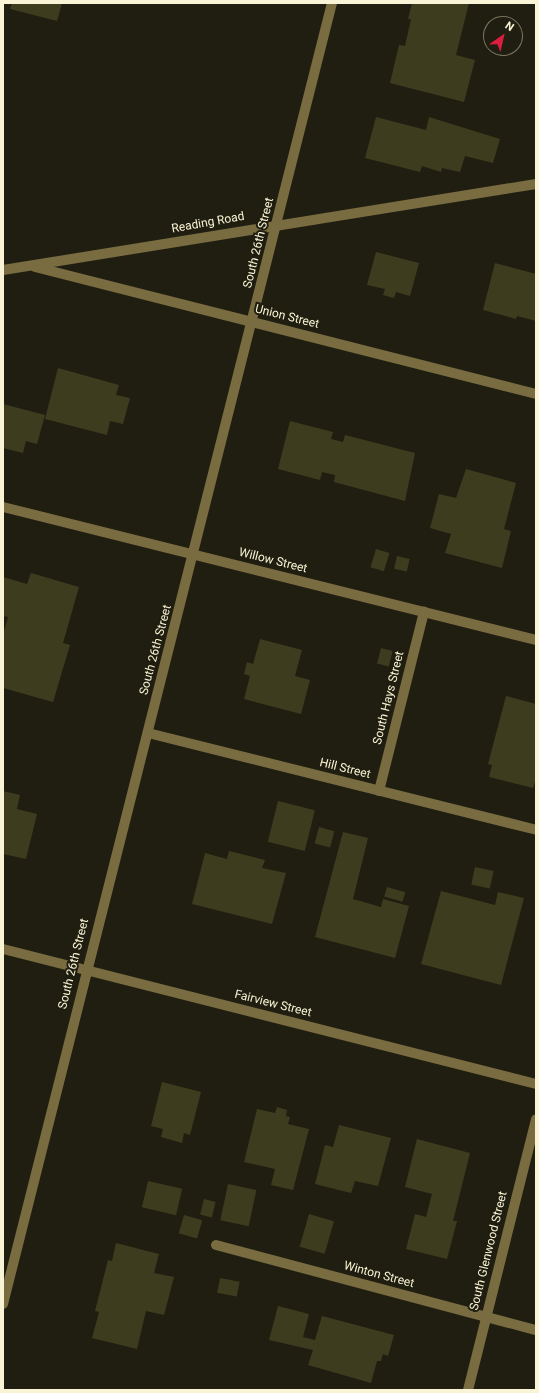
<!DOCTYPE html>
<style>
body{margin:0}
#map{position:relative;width:539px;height:1393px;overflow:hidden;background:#201e10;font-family:Roboto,sans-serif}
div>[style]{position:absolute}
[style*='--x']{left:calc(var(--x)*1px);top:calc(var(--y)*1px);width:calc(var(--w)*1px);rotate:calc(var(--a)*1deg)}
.building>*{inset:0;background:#3e3c1f;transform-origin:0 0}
.minor>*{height:10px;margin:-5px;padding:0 5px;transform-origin:5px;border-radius:5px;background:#796c41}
span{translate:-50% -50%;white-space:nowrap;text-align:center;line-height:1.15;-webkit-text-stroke:4px #201e10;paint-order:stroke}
.street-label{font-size:12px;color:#f9f4d5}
.frame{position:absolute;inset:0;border:4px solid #f9f4d5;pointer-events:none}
.north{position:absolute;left:483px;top:16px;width:40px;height:40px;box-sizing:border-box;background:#201e10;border:1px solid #77745f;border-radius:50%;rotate:34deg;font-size:11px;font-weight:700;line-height:16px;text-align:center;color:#f9f4d5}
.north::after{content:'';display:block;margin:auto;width:14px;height:18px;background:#dc1e3e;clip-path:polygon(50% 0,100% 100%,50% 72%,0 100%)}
</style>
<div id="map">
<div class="building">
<div style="clip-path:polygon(12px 3px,62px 3px,57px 21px,10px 9px)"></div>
<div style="clip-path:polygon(412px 3px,469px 3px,456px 55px,475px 60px,464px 102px,390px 83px,399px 45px,405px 46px,411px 19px,408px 19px)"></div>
<div style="clip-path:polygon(376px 117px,426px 130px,429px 117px,500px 139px,493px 163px,465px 156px,460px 172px,442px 168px,441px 172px,422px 166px,420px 172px,365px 158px)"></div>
<div style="clip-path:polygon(376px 252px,419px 263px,410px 296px,396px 292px,394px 298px,383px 295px,385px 289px,367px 285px)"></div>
<div style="clip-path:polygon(495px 263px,536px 274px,536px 321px,517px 316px,516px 319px,483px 310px)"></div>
<div style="clip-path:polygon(58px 368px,119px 385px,116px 395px,130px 398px,123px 424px,110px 421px,107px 435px,45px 419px)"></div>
<div style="clip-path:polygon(3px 404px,45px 415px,37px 444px,26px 441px,23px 453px,3px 448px)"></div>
<div style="clip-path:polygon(290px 421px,333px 432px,331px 439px,343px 442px,345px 435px,415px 453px,405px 501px,334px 482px,335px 475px,322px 472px,320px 480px,278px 469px)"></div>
<div style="clip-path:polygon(466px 469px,516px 483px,504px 529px,511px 531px,502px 568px,445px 553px,451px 534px,430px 528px,439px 494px,456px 498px)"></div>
<div style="left:376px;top:549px;width:14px;height:19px;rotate:17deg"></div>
<div style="left:397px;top:556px;width:13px;height:13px;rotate:13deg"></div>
<div style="clip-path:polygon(31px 573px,79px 587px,63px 643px,70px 645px,53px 702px,3px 688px,3px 635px,8px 617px,3px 616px,3px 577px,27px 584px)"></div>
<div style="clip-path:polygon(260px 639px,302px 650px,295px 676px,310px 680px,301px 714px,244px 699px,250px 676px,244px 674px,247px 662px,253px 664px)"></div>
<div style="left:381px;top:648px;width:12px;height:16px;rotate:14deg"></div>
<div style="clip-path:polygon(506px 696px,536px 704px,536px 778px,533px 788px,489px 777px,492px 765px,488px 764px)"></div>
<div style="clip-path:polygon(3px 791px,20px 795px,17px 809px,37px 814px,26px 859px,3px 854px)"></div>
<div style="left:278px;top:801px;width:38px;height:42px;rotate:14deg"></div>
<div style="left:319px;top:827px;width:16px;height:17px;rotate:15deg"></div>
<div style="clip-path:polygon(343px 832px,368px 838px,353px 899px,381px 907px,383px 899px,409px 906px,395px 958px,315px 937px)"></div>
<div style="clip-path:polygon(229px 851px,265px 860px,262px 868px,286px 873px,272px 924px,192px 904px,205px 853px,227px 859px)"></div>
<div style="left:475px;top:867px;width:19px;height:18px;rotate:12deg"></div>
<div style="left:387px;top:887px;width:19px;height:10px;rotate:16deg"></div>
<div style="clip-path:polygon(441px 891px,495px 905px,498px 892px,524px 898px,501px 985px,421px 964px)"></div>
<div style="clip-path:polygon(162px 1082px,201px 1092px,190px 1135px,184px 1133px,182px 1143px,161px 1137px,163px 1129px,151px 1126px)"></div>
<div style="clip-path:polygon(277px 1107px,287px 1110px,286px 1116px,290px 1117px,288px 1124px,309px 1129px,293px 1190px,271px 1185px,275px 1169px,244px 1162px,257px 1109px,275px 1113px)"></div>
<div style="clip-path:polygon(339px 1125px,391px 1138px,378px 1186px,355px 1181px,351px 1193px,315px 1184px,325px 1145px,333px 1147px)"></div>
<div style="clip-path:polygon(417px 1139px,470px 1153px,453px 1221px,457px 1221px,447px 1259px,406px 1249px,415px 1214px,426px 1217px,432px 1194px,405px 1187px)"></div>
<div style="left:148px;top:1181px;width:35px;height:27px;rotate:13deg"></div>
<div style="left:228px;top:1184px;width:29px;height:37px;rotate:12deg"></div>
<div style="left:204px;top:1199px;width:12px;height:16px;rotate:14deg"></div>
<div style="left:309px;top:1214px;width:26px;height:34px;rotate:16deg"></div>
<div style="left:184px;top:1215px;width:19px;height:19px;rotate:16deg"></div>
<div style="clip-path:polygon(116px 1243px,159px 1254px,154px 1273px,174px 1277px,164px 1315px,146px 1311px,137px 1349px,92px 1338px,99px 1312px,95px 1311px,108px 1260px,112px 1261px)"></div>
<div style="left:220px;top:1278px;width:20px;height:15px;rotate:11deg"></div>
<div style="clip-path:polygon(278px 1306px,309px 1314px,303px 1337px,315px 1340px,322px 1316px,394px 1335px,388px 1356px,383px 1354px,381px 1361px,377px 1361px,371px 1383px,308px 1365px,313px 1350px,269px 1340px)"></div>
</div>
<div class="minor">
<div style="--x:35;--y:267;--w:517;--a:14.22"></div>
<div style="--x:3;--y:270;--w:540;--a:-9.17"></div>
<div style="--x:3;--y:507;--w:549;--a:14.01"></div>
<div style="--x:148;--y:733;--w:400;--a:14"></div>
<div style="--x:379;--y:791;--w:185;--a:-75.9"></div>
<div style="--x:3;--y:949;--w:550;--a:14.21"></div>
<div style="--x:216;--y:1245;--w:331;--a:14.9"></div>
<div style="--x:3;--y:1304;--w:1342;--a:-75.81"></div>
<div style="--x:468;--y:1390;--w:279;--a:-75.9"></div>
</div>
<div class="street-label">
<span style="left:208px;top:223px;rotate:-10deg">Reading Road</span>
<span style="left:259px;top:243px;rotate:-76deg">South 26th Street</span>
<span style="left:287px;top:317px;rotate:14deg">Union Street</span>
<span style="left:273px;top:561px;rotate:14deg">Willow Street</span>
<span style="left:156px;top:650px;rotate:-75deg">South 26th Street</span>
<span style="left:389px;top:698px;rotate:-76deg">South Hays Street</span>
<span style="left:345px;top:769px;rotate:14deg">Hill Street</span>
<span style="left:74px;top:964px;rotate:-76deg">South 26th Street</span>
<span style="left:273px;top:1004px;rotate:14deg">Fairview Street</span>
<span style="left:489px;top:1251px;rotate:-76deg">South Glenwood Street</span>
<span style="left:379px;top:1275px;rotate:15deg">Winton Street</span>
</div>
<div class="frame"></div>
<div class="north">N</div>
</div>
